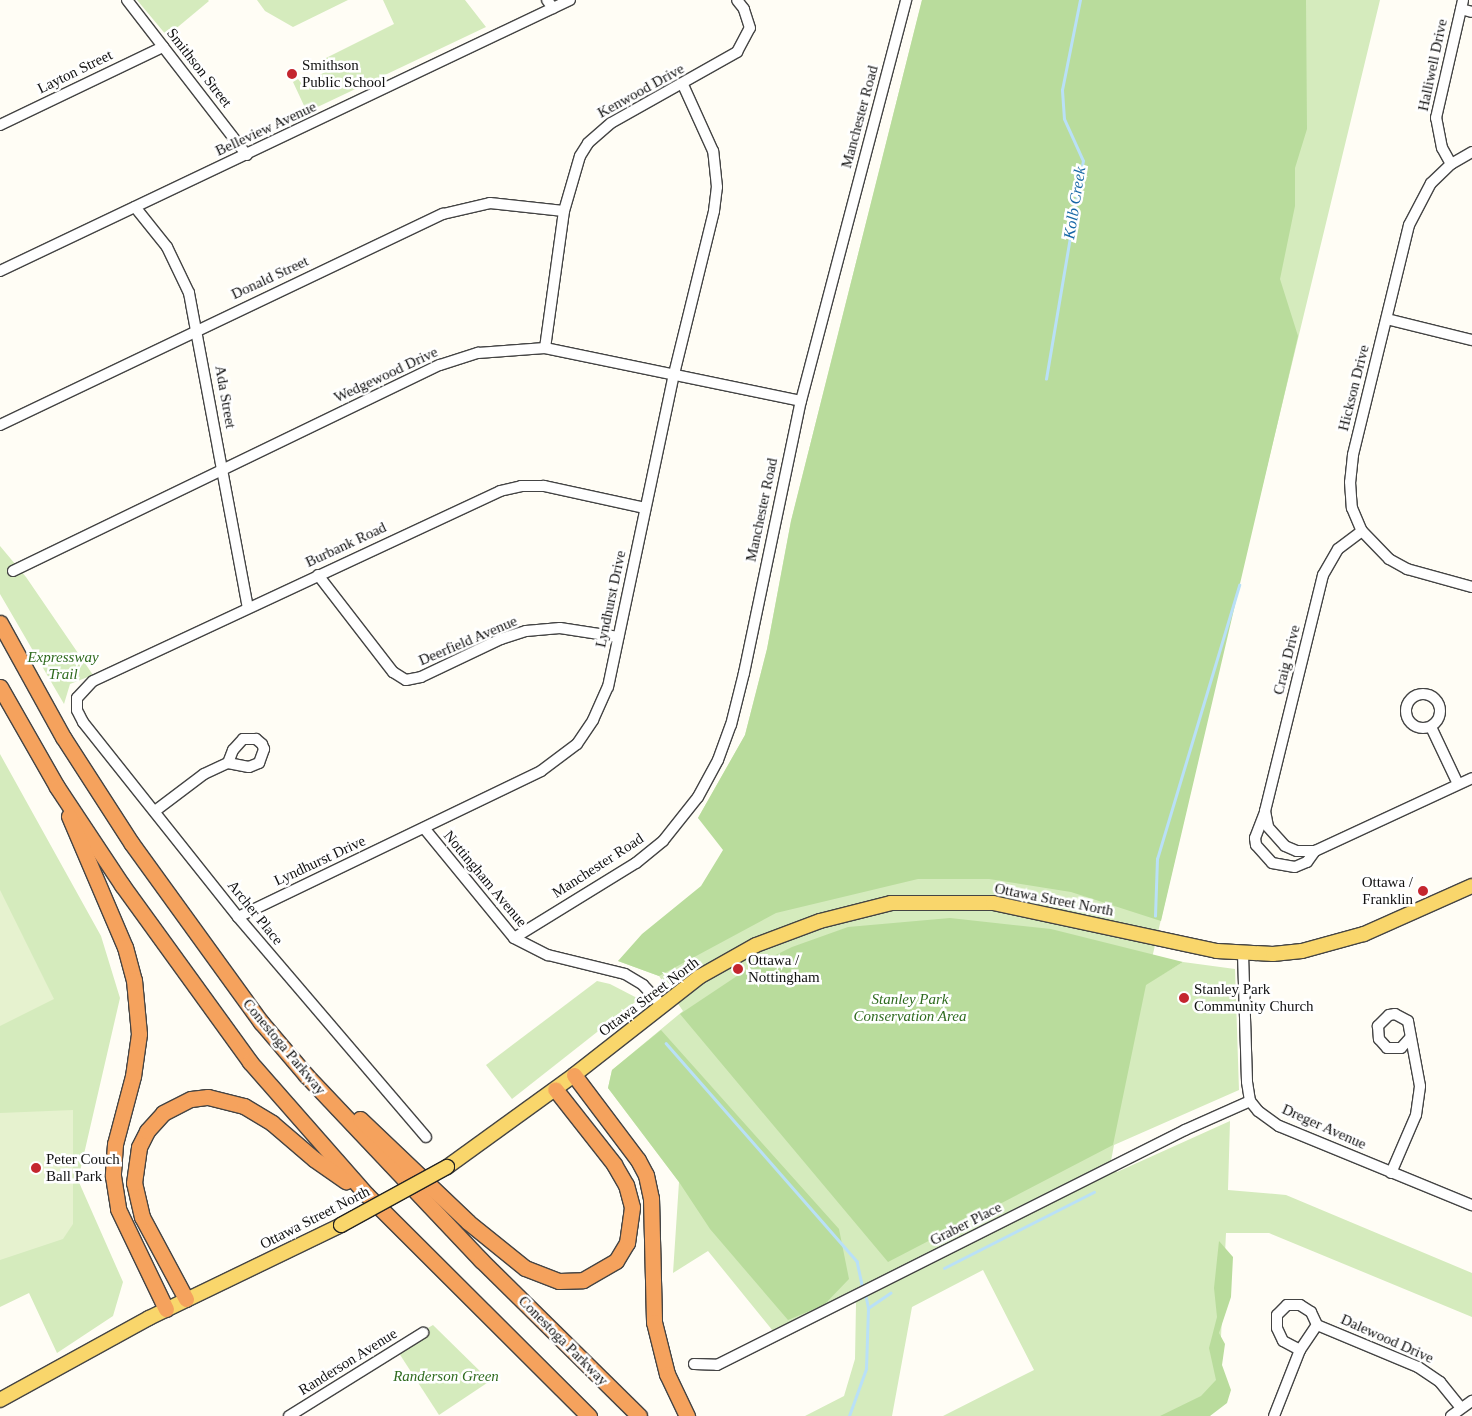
<!DOCTYPE html>
<style>
body{margin:0}
#map{position:relative;width:1472px;height:1416px;overflow:hidden;background:#fffdf5;font-family:Georgia,serif}
div>[style]{position:absolute}
[style*='--x']{left:calc(var(--x)*1px);top:calc(var(--y)*1px);width:calc(var(--w)*1px);rotate:calc(var(--a)*1deg)}
.green>*{inset:0;background:#d5ebbd}
.forest>*{inset:0;background:#b9dc9c}
.pitch>*{inset:0;background:#e6f2cf}
.stream>*{height:2.5px;margin:-1.25px;padding:0 1.25px;transform-origin:1.25px;border-radius:1.25px;background:#b9e0f7}
.roads{filter:drop-shadow(1px 0 #444) drop-shadow(-1px 0 #444) drop-shadow(0 1px #444) drop-shadow(0 -1px #444)}
.minor>*{height:10px;margin:-5px;padding:0 5px;transform-origin:5px;border-radius:5px;background:#fff}
.minor>.ring{margin:-5px;padding:0;box-sizing:content-box;background:none;border:10px solid #fff;border-radius:50%}
.major>*{height:14px;margin:-7px;padding:0 7px;transform-origin:7px;border-radius:7px;background:#f9d66b}
.highway>*{height:15px;margin:-7.5px;padding:0 7.5px;transform-origin:7.5px;border-radius:7.5px;background:#f5a25d}
.bridges{filter:drop-shadow(1px 0 #222) drop-shadow(-1px 0 #222) drop-shadow(0 1px #222) drop-shadow(0 -1px #222)}
.major-bridge>*{height:14px;margin:-7px;padding:0 7px;transform-origin:7px;border-radius:7px;background:#f9d66b}
.dots>*{width:14px;height:14px;translate:-50% -50%;box-sizing:border-box;border:2px solid #fff;border-radius:50%}
span{translate:-50% -50%;white-space:nowrap;text-align:center;line-height:1.15;-webkit-text-stroke:5px #fff;paint-order:stroke}
.poi-label{font-size:15px;color:#111}
.left{translate:0 -50%;text-align:left}
.right{translate:-100% -50%;text-align:right}
.street-label{font-size:15px;color:#111}
.park-label{font-size:15px;color:#2f6b1f;font-style:italic}
.water-label{font-size:16px;color:#1768a6;font-style:italic}
</style>
<div id="map">
<div class="green">
<div style="clip-path:polygon(137px 0,208px 0,209px 1px,167px 36px)"></div>
<div style="clip-path:polygon(257px 0,348px 0,293px 27px,265px 11px)"></div>
<div style="clip-path:polygon(383px 0,465px 0,486px 27px,307px 112px,293px 82px,298px 79px,302px 84px,331px 69px,326px 58px,394px 24px)"></div>
<div style="clip-path:polygon(922px 0,1380px 0,1243px 566px,1146px 984px,1183px 962px,1235px 969px,1239px 1090px,1114px 1145px,1111px 1161px,1117px 1172px,1230px 1121px,1228px 1190px,1286px 1195px,1472px 1273px,1472px 1317px,1269px 1233px,1226px 1233px,1218px 1400px,1182px 1416px,943px 1416px,1034px 1370px,983px 1270px,912px 1307px,892px 1416px,805px 1416px,844px 1396px,855px 1359px,856px 1303px,851px 1291px,773px 1331px,708px 1251px,673px 1273px,679px 1182px,608px 1088px,612px 1070px,683px 1011px,659px 976px,618px 961px,707px 900px,744px 850px,698px 818px,745px 735px,767px 649px,791px 521px)"></div>
<div style="clip-path:polygon(0 546px,26px 577px,93px 675px,70px 684px,64px 704px,0 594px)"></div>
<div style="clip-path:polygon(0 754px,101px 936px,120px 998px,78px 1180px,123px 1282px,113px 1316px,57px 1353px,29px 1293px,0 1307px)"></div>
<div style="clip-path:polygon(597px 981px,610px 984px,639px 999px,512px 1099px,486px 1065px)"></div>
<div style="clip-path:polygon(433px 1325px,490px 1381px,439px 1415px,395px 1347px)"></div>
</div>
<div class="forest">
<div style="clip-path:polygon(922px 0,1306px 0,1307px 129px,1295px 168px,1295px 206px,1280px 279px,1298px 336px,1161px 921px,1071px 892px,989px 879px,918px 879px,776px 913px,659px 976px,618px 961px,642px 934px,701px 886px,723px 850px,698px 818px,745px 735px,767px 649px,791px 521px)"></div>
<div style="clip-path:polygon(950px 918px,1051px 929px,1183px 962px,1146px 985px,1113px 1145px,888px 1262px,680px 1014px,749px 968px,792px 947px,848px 927px)"></div>
<div style="clip-path:polygon(661px 1030px,839px 1229px,849px 1279px,824px 1305px,788px 1320px,710px 1229px,679px 1182px,608px 1088px,612px 1070px)"></div>
<div style="clip-path:polygon(1219px 1241px,1233px 1257px,1231px 1297px,1219px 1333px,1225px 1344px,1222px 1365px,1231px 1390px,1227px 1403px,1210px 1416px,1160px 1416px,1201px 1396px,1216px 1380px,1209px 1348px,1217px 1317px,1214px 1288px)"></div>
</div>
<div class="pitch">
<div style="clip-path:polygon(0 890px,54px 999px,0 1026px)"></div>
<div style="clip-path:polygon(73px 1110px,73px 1224px,63px 1239px,0 1260px,0 1113px)"></div>
</div>
<div class="stream">
<div style="--x:1046;--y:379;--w:221;--a:-80.4"></div>
<div style="--x:1083;--y:161;--w:46;--a:-114.3"></div>
<div style="--x:1064;--y:119;--w:29;--a:-94"></div>
<div style="--x:1062;--y:90;--w:92;--a:-78.7"></div>
<div style="--x:1155;--y:916;--w:57;--a:-88"></div>
<div style="--x:1157;--y:859;--w:286;--a:-73.3"></div>
<div style="--x:666;--y:1043;--w:290;--a:48.8"></div>
<div style="--x:857;--y:1261;--w:29;--a:78"></div>
<div style="--x:944;--y:1268;--w:168;--a:-26.9"></div>
<div style="--x:868;--y:1308;--w:27;--a:-34"></div>
<div style="--x:849;--y:1416;--w:50;--a:-70.1"></div>
<div style="--x:866;--y:1369;--w:61;--a:-88.1"></div>
<div style="--x:868;--y:1308;--w:14;--a:-102"></div>
</div>
<div class="roads">
<div class="minor">
<div style="--x:127;--y:0;--w:196;--a:52.3"></div>
<div style="--x:547;--y:0;--w:10;--a:53"></div>
<div style="--x:1461;--y:9;--w:11;--a:15"></div>
<div style="--x:0;--y:125;--w:181;--a:-25.6"></div>
<div style="--x:1472;--y:152;--w:24;--a:150"></div>
<div style="--x:1451;--y:164;--w:28;--a:136"></div>
<div style="--x:1431;--y:183;--w:47;--a:117.6"></div>
<div style="--x:1409;--y:225;--w:237;--a:103.7"></div>
<div style="--x:1353;--y:455;--w:27;--a:96"></div>
<div style="--x:1350;--y:482;--w:26;--a:86"></div>
<div style="--x:1352;--y:508;--w:25;--a:67"></div>
<div style="--x:1362;--y:531;--w:39;--a:46"></div>
<div style="--x:1389;--y:559;--w:21;--a:29"></div>
<div style="--x:1407;--y:569;--w:67;--a:15.5"></div>
<div style="--x:1451;--y:164;--w:18;--a:-119"></div>
<div style="--x:1442;--y:148;--w:31;--a:-101"></div>
<div style="--x:1436;--y:118;--w:121;--a:-77.1"></div>
<div style="--x:135;--y:207;--w:51;--a:51.3"></div>
<div style="--x:167;--y:247;--w:51;--a:64.4"></div>
<div style="--x:189;--y:293;--w:319;--a:79.4"></div>
<div style="--x:0;--y:271;--w:631;--a:-25.43"></div>
<div style="--x:1387;--y:319;--w:88;--a:13.9"></div>
<div style="--x:545;--y:348;--w:138;--a:-82.1"></div>
<div style="--x:564;--y:211;--w:57;--a:-73.8"></div>
<div style="--x:580;--y:156;--w:15;--a:-58"></div>
<div style="--x:588;--y:143;--w:30;--a:-41"></div>
<div style="--x:611;--y:123;--w:145;--a:-29.4"></div>
<div style="--x:737;--y:52;--w:27;--a:-62"></div>
<div style="--x:750;--y:28;--w:20;--a:-108"></div>
<div style="--x:744;--y:9;--w:11;--a:-128"></div>
<div style="--x:0;--y:425;--w:491;--a:-25.5"></div>
<div style="--x:443;--y:214;--w:48;--a:-13.2"></div>
<div style="--x:490;--y:203;--w:74;--a:6.2"></div>
<div style="--x:1362;--y:531;--w:30;--a:143"></div>
<div style="--x:1338;--y:549;--w:30;--a:120"></div>
<div style="--x:1323;--y:575;--w:243;--a:103.8"></div>
<div style="--x:1265;--y:811;--w:16;--a:79"></div>
<div style="--x:1268;--y:827;--w:25;--a:48"></div>
<div style="--x:1285;--y:846;--w:13;--a:23"></div>
<div style="--x:1297;--y:851;--w:18;--a:0"></div>
<div style="--x:1315;--y:851;--w:173;--a:-24.9"></div>
<div style="--x:13;--y:571;--w:474;--a:-25.8"></div>
<div style="--x:440;--y:365;--w:40;--a:-18"></div>
<div style="--x:478;--y:353;--w:67;--a:-4.3"></div>
<div style="--x:545;--y:348;--w:261;--a:11.7"></div>
<div style="--x:318;--y:575;--w:123;--a:52.3"></div>
<div style="--x:393;--y:672;--w:15;--a:32"></div>
<div style="--x:406;--y:680;--w:15;--a:-11"></div>
<div style="--x:421;--y:677;--w:89;--a:-25.4"></div>
<div style="--x:501;--y:639;--w:26;--a:-18"></div>
<div style="--x:526;--y:631;--w:34;--a:-5"></div>
<div style="--x:560;--y:628;--w:59;--a:8.8"></div>
<div class="ring" style="left:1406px;top:694px;width:24px;height:24px"></div>
<div style="--x:1431;--y:727;--w:63;--a:64.7"></div>
<div style="--x:155;--y:811;--w:61;--a:-37.1"></div>
<div style="--x:204;--y:774;--w:26;--a:-25"></div>
<div style="--x:228;--y:763;--w:21;--a:11"></div>
<div style="--x:249;--y:767;--w:11;--a:-22"></div>
<div style="--x:259;--y:763;--w:15;--a:-70"></div>
<div style="--x:264;--y:749;--w:5;--a:-112"></div>
<div style="--x:262;--y:744;--w:8;--a:-140"></div>
<div style="--x:256;--y:739;--w:13;--a:180"></div>
<div style="--x:243;--y:739;--w:15;--a:132"></div>
<div style="--x:233;--y:750;--w:14;--a:111"></div>
<div style="--x:1265;--y:812;--w:28;--a:111"></div>
<div style="--x:1255;--y:838;--w:7;--a:82"></div>
<div style="--x:1256;--y:845;--w:24;--a:48"></div>
<div style="--x:1272;--y:863;--w:23;--a:10"></div>
<div style="--x:1295;--y:867;--w:13;--a:-23"></div>
<div style="--x:1307;--y:862;--w:14;--a:-54"></div>
<div style="--x:424;--y:828;--w:142;--a:50.7"></div>
<div style="--x:514;--y:938;--w:38;--a:27"></div>
<div style="--x:548;--y:955;--w:79;--a:13.9"></div>
<div style="--x:625;--y:974;--w:21;--a:31"></div>
<div style="--x:643;--y:985;--w:26;--a:47"></div>
<div style="--x:238;--y:917;--w:336;--a:-25.7"></div>
<div style="--x:541;--y:771;--w:45;--a:-36.9"></div>
<div style="--x:577;--y:744;--w:29;--a:-56"></div>
<div style="--x:593;--y:720;--w:36;--a:-66"></div>
<div style="--x:608;--y:687;--w:320;--a:-78.1"></div>
<div style="--x:674;--y:374;--w:168;--a:-76.2"></div>
<div style="--x:714;--y:211;--w:24;--a:-83"></div>
<div style="--x:717;--y:187;--w:36;--a:-96"></div>
<div style="--x:713;--y:151;--w:72;--a:-114.4"></div>
<div style="--x:514;--y:938;--w:143;--a:-31.6"></div>
<div style="--x:636;--y:863;--w:35;--a:-39"></div>
<div style="--x:663;--y:841;--w:56;--a:-51.5"></div>
<div style="--x:698;--y:797;--w:42;--a:-61.6"></div>
<div style="--x:718;--y:760;--w:37;--a:-70"></div>
<div style="--x:731;--y:725;--w:54;--a:-76"></div>
<div style="--x:744;--y:673;--w:278;--a:-78.2"></div>
<div style="--x:801;--y:401;--w:415;--a:-75.3"></div>
<div style="--x:1243;--y:954;--w:128;--a:88.2"></div>
<div style="--x:1247;--y:1082;--w:19;--a:81"></div>
<div style="--x:1250;--y:1101;--w:13;--a:51"></div>
<div style="--x:1258;--y:1111;--w:26;--a:36"></div>
<div style="--x:1279;--y:1126;--w:209;--a:22.3"></div>
<div style="--x:426;--y:1137;--w:289;--a:-130.5"></div>
<div style="--x:238;--y:917;--w:249;--a:-128.5"></div>
<div style="--x:83;--y:722;--w:13;--a:-117"></div>
<div style="--x:77;--y:710;--w:12;--a:-90"></div>
<div style="--x:77;--y:698;--w:23;--a:-47"></div>
<div style="--x:93;--y:681;--w:449;--a:-25"></div>
<div style="--x:500;--y:491;--w:22;--a:-13"></div>
<div style="--x:521;--y:486;--w:23;--a:0"></div>
<div style="--x:544;--y:486;--w:103;--a:12.3"></div>
<div style="--x:1391;--y:1173;--w:63;--a:-66.7"></div>
<div style="--x:1416;--y:1115;--w:29;--a:-82"></div>
<div style="--x:1420;--y:1086;--w:66;--a:-100.5"></div>
<div style="--x:1408;--y:1021;--w:15;--a:-152"></div>
<div style="--x:1395;--y:1014;--w:6;--a:171"></div>
<div style="--x:1389;--y:1015;--w:16;--a:135"></div>
<div style="--x:1378;--y:1026;--w:13;--a:86"></div>
<div style="--x:1379;--y:1039;--w:12;--a:48"></div>
<div style="--x:1387;--y:1048;--w:14;--a:0"></div>
<div style="--x:1401;--y:1048;--w:13;--a:-48"></div>
<div style="--x:1300;--y:1350;--w:19;--a:-152"></div>
<div style="--x:1283;--y:1341;--w:14;--a:-115"></div>
<div style="--x:1277;--y:1328;--w:13;--a:-90"></div>
<div style="--x:1277;--y:1315;--w:14;--a:-45"></div>
<div style="--x:1287;--y:1305;--w:13;--a:0"></div>
<div style="--x:1300;--y:1305;--w:13;--a:32"></div>
<div style="--x:1311;--y:1312;--w:14;--a:65"></div>
<div style="--x:1317;--y:1325;--w:109;--a:22.6"></div>
<div style="--x:1418;--y:1367;--w:27;--a:34"></div>
<div style="--x:1440;--y:1382;--w:33;--a:51"></div>
<div style="--x:694;--y:1364;--w:23;--a:2"></div>
<div style="--x:717;--y:1365;--w:524;--a:-26.66"></div>
<div style="--x:1185;--y:1130;--w:71;--a:-24"></div>
<div style="--x:289;--y:1416;--w:158;--a:-31.8"></div>
<div style="--x:1274;--y:1416;--w:71;--a:-68.5"></div>
<div style="--x:1300;--y:1350;--w:30;--a:-56"></div>
<div style="--x:1451;--y:1416;--w:26;--a:-36"></div>
</div>
<div class="major">
<div style="--x:447;--y:1167;--w:157;--a:-35.9"></div>
<div style="--x:574;--y:1075;--w:159;--a:-38.1"></div>
<div style="--x:699;--y:977;--w:65;--a:-29.3"></div>
<div style="--x:756;--y:945;--w:68;--a:-20.6"></div>
<div style="--x:820;--y:921;--w:73;--a:-14.2"></div>
<div style="--x:891;--y:903;--w:102;--a:0"></div>
<div style="--x:993;--y:903;--w:229;--a:12.1"></div>
<div style="--x:1217;--y:951;--w:56;--a:3.1"></div>
<div style="--x:1273;--y:954;--w:29;--a:-6"></div>
<div style="--x:1302;--y:951;--w:64;--a:-15.3"></div>
<div style="--x:1364;--y:934;--w:118;--a:-24"></div>
<div style="--x:0;--y:1400;--w:170;--a:-28.8"></div>
<div style="--x:149;--y:1318;--w:213;--a:-25.8"></div>
</div>
<div class="highway">
<div style="--x:0;--y:623;--w:130;--a:61.1"></div>
<div style="--x:63;--y:737;--w:127;--a:57.2"></div>
<div style="--x:132;--y:844;--w:220;--a:54.1"></div>
<div style="--x:261;--y:1022;--w:70;--a:49.7"></div>
<div style="--x:306;--y:1075;--w:255;--a:46.6"></div>
<div style="--x:481;--y:1260;--w:222;--a:44.6"></div>
<div style="--x:0;--y:687;--w:115;--a:60.3"></div>
<div style="--x:57;--y:787;--w:118;--a:56.4"></div>
<div style="--x:122;--y:885;--w:218;--a:54.1"></div>
<div style="--x:250;--y:1062;--w:176;--a:48.7"></div>
<div style="--x:366;--y:1194;--w:315;--a:44.9"></div>
<div style="--x:69;--y:816;--w:142;--a:66.9"></div>
<div style="--x:125;--y:947;--w:34;--a:75"></div>
<div style="--x:134;--y:980;--w:54;--a:84.7"></div>
<div style="--x:139;--y:1034;--w:42;--a:98.1"></div>
<div style="--x:133;--y:1076;--w:70;--a:104.8"></div>
<div style="--x:115;--y:1144;--w:32;--a:94"></div>
<div style="--x:113;--y:1176;--w:33;--a:81"></div>
<div style="--x:118;--y:1209;--w:111;--a:64.4"></div>
<div style="--x:574;--y:1075;--w:106;--a:53"></div>
<div style="--x:638;--y:1160;--w:17;--a:62"></div>
<div style="--x:646;--y:1175;--w:24;--a:78"></div>
<div style="--x:651;--y:1198;--w:124;--a:88.6"></div>
<div style="--x:654;--y:1322;--w:54;--a:76"></div>
<div style="--x:667;--y:1374;--w:47;--a:64.5"></div>
<div style="--x:360;--y:1119;--w:149;--a:43.6"></div>
<div style="--x:468;--y:1222;--w:73;--a:38.9"></div>
<div style="--x:525;--y:1268;--w:36;--a:21"></div>
<div style="--x:559;--y:1281;--w:24;--a:-2"></div>
<div style="--x:583;--y:1280;--w:38;--a:-30"></div>
<div style="--x:616;--y:1261;--w:21;--a:-59"></div>
<div style="--x:627;--y:1243;--w:36;--a:-82"></div>
<div style="--x:632;--y:1207;--w:23;--a:-105"></div>
<div style="--x:626;--y:1185;--w:24;--a:-120"></div>
<div style="--x:614;--y:1164;--w:95;--a:-128.2"></div>
<div style="--x:186;--y:1299;--w:93;--a:-118.2"></div>
<div style="--x:142;--y:1217;--w:35;--a:-103"></div>
<div style="--x:134;--y:1183;--w:36;--a:-82"></div>
<div style="--x:139;--y:1147;--w:18;--a:-63"></div>
<div style="--x:147;--y:1131;--w:24;--a:-48"></div>
<div style="--x:163;--y:1113;--w:31;--a:-27"></div>
<div style="--x:191;--y:1099;--w:17;--a:-7"></div>
<div style="--x:208;--y:1097;--w:37;--a:14"></div>
<div style="--x:244;--y:1106;--w:33;--a:31"></div>
<div style="--x:272;--y:1123;--w:55;--a:40.6"></div>
<div style="--x:314;--y:1159;--w:39;--a:35"></div>
</div>
</div>
<div class="bridges">
<div class="major-bridge">
<div style="--x:341;--y:1225;--w:121;--a:-28.7"></div>
</div>
</div>
<div class="dots">
<div style="left:292px;top:74px;background:#c4262e"></div>
<div style="left:1423px;top:891px;background:#c4262e"></div>
<div style="left:738px;top:969px;background:#c4262e"></div>
<div style="left:1184px;top:998px;background:#c4262e"></div>
<div style="left:36px;top:1168px;background:#c4262e"></div>
</div>
<div class="poi-label">
<span class="left" style="left:302px;top:74px">Smithson<br>Public School</span>
<span class="right" style="left:1413px;top:891px">Ottawa /<br>Franklin</span>
<span class="left" style="left:748px;top:969px">Ottawa /<br>Nottingham</span>
<span class="left" style="left:1194px;top:998px">Stanley Park<br>Community Church</span>
<span class="left" style="left:46px;top:1168px">Peter Couch<br>Ball Park</span>
</div>
<div class="street-label">
<span style="left:1433px;top:65px;rotate:-78deg">Halliwell Drive</span>
<span style="left:199px;top:68px;rotate:52deg">Smithson Street</span>
<span style="left:75px;top:72px;rotate:-26deg">Layton Street</span>
<span style="left:641px;top:91px;rotate:-29deg">Kenwood Drive</span>
<span style="left:860px;top:117px;rotate:-75deg">Manchester Road</span>
<span style="left:266px;top:129px;rotate:-25deg">Belleview Avenue</span>
<span style="left:270px;top:278px;rotate:-25deg">Donald Street</span>
<span style="left:386px;top:375px;rotate:-25deg">Wedgewood Drive</span>
<span style="left:1354px;top:388px;rotate:-76deg">Hickson Drive</span>
<span style="left:225px;top:397px;rotate:80deg">Ada Street</span>
<span style="left:762px;top:510px;rotate:-78deg">Manchester Road</span>
<span style="left:346px;top:545px;rotate:-25deg">Burbank Road</span>
<span style="left:611px;top:599px;rotate:-78deg">Lyndhurst Drive</span>
<span style="left:468px;top:641px;rotate:-23deg">Deerfield Avenue</span>
<span style="left:1287px;top:660px;rotate:-76deg">Craig Drive</span>
<span style="left:320px;top:861px;rotate:-25deg">Lyndhurst Drive</span>
<span style="left:598px;top:866px;rotate:-33deg">Manchester Road</span>
<span style="left:485px;top:879px;rotate:50deg">Nottingham Avenue</span>
<span style="left:1054px;top:900px;rotate:11deg">Ottawa Street North</span>
<span style="left:255px;top:913px;rotate:51deg">Archer Place</span>
<span style="left:649px;top:997px;rotate:-37deg">Ottawa Street North</span>
<span style="left:284px;top:1047px;rotate:50deg">Conestoga Parkway</span>
<span style="left:1324px;top:1127px;rotate:24deg">Dreger Avenue</span>
<span style="left:315px;top:1218px;rotate:-27deg">Ottawa Street North</span>
<span style="left:966px;top:1224px;rotate:-27deg">Graber Place</span>
<span style="left:1387px;top:1339px;rotate:24deg">Dalewood Drive</span>
<span style="left:563px;top:1341px;rotate:45deg">Conestoga Parkway</span>
<span style="left:348px;top:1362px;rotate:-32deg">Randerson Avenue</span>
</div>
<div class="park-label">
<span style="left:63px;top:666px">Expressway<br>Trail</span>
<span style="left:910px;top:1008px">Stanley Park<br>Conservation Area</span>
<span style="left:446px;top:1377px">Randerson Green</span>
</div>
<div class="water-label">
<span style="left:1075px;top:203px;rotate:-81deg">Kolb Creek</span>
</div>
</div>
